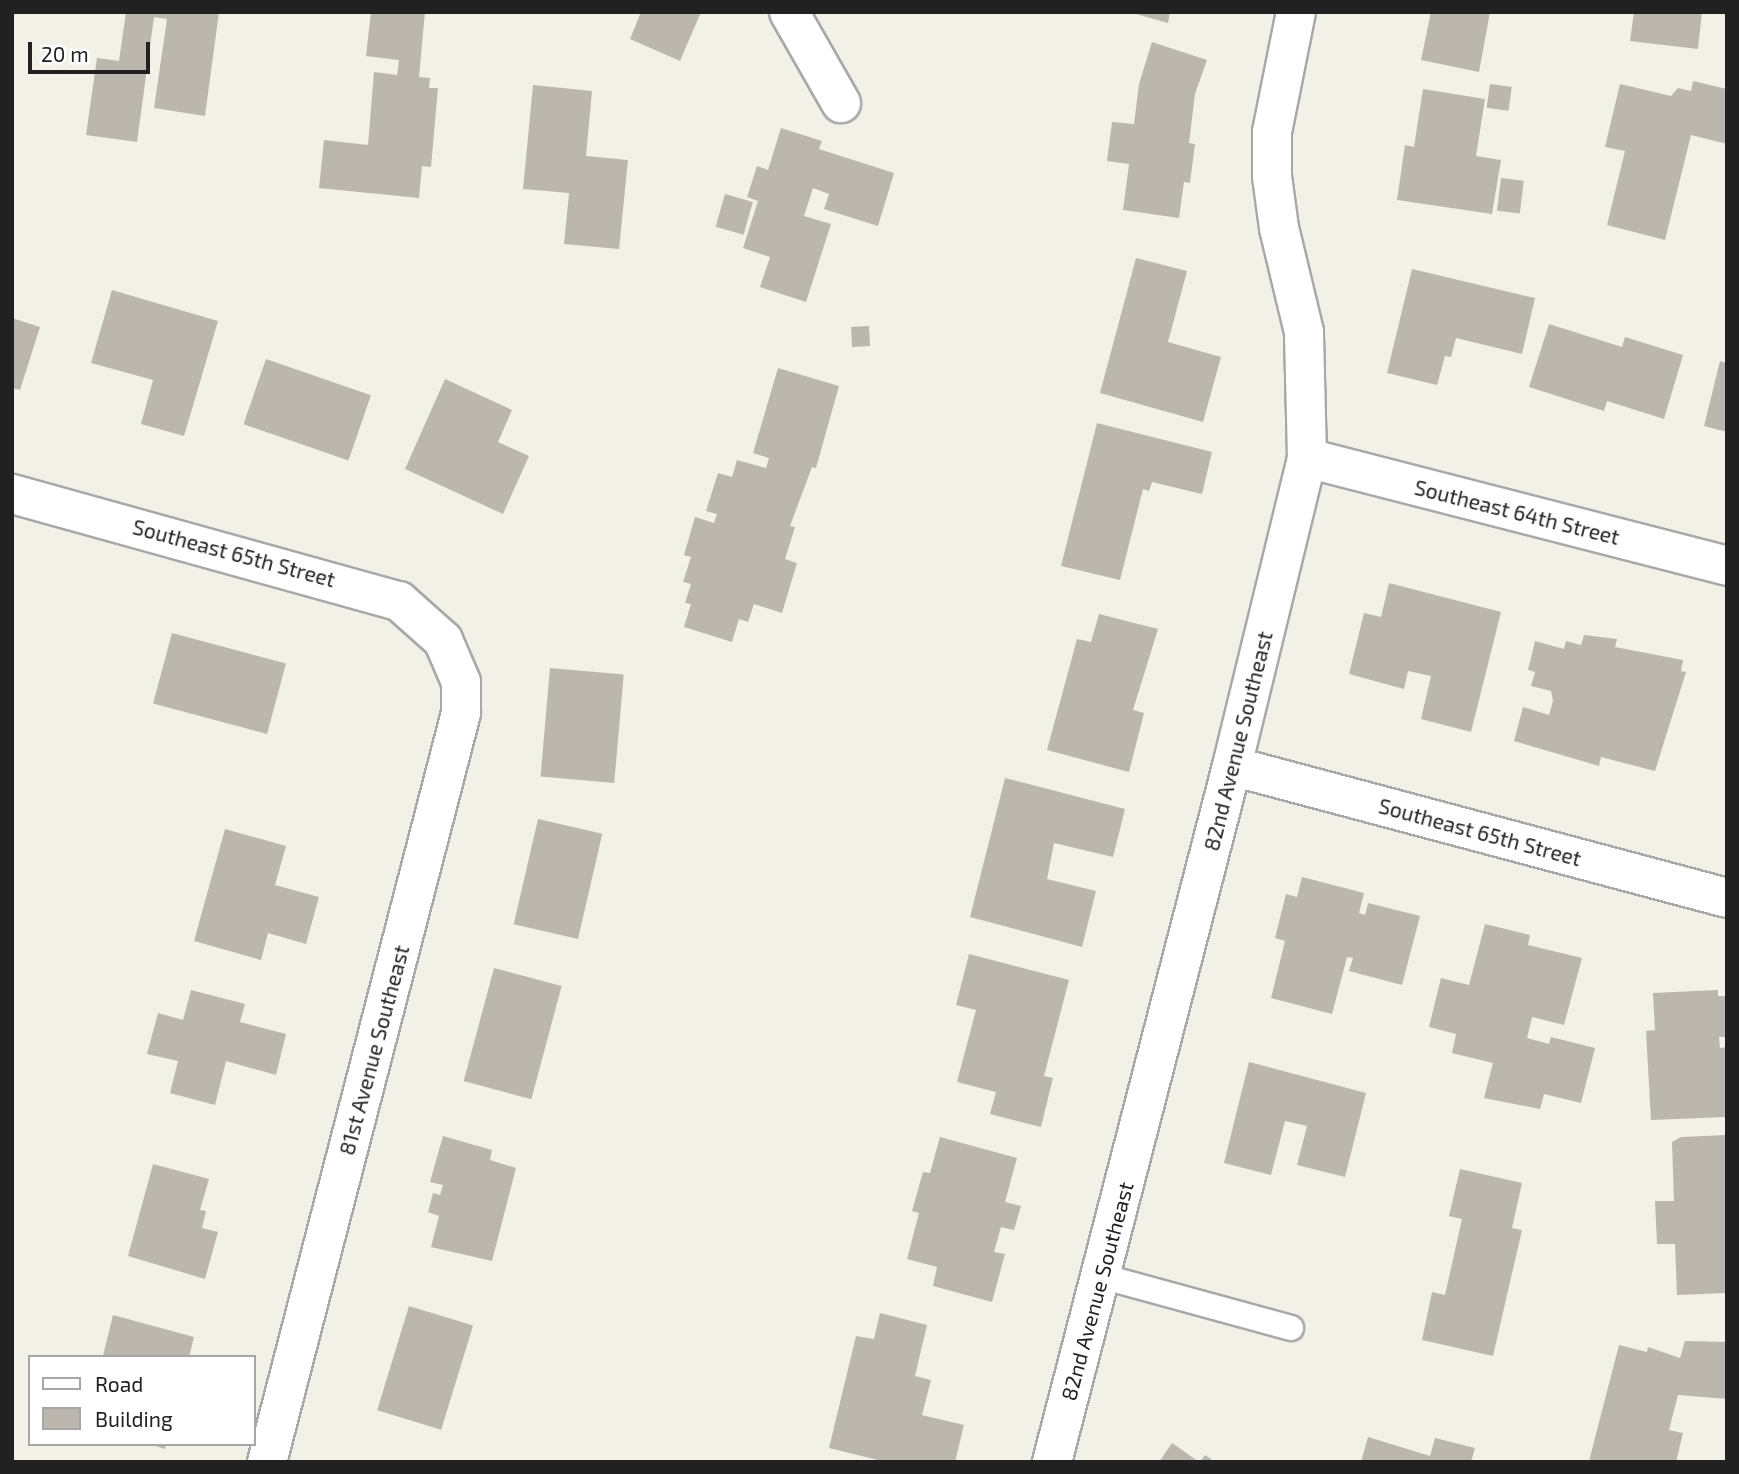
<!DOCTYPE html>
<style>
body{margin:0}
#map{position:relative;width:1739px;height:1474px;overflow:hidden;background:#f1f1e8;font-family:"Exo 2",sans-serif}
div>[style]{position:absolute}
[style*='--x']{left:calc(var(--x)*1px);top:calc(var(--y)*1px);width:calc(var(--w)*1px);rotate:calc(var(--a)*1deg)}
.building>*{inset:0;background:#bbb7ae;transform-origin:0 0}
.roads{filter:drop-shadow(2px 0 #a8a8a8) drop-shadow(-2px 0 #a8a8a8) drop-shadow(0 2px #a8a8a8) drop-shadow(0 -2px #a8a8a8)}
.service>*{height:24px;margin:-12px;padding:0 12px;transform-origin:12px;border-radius:12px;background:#fff}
.minor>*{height:38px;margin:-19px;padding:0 19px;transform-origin:19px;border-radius:19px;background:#fff}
span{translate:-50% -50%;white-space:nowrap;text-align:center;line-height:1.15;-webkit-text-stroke:6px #fff;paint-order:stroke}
.street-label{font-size:21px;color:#212121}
.frame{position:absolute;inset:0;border:14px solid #212121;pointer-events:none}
.legend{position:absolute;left:28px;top:1355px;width:228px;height:91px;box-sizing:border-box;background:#fff;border:2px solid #a6a6a6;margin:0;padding:9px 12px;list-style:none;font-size:21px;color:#212121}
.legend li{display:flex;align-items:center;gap:14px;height:35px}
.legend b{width:35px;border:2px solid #a6a6a6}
.scale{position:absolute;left:28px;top:42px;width:122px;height:32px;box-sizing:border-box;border:4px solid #212121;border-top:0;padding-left:9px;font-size:21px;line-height:24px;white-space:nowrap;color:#212121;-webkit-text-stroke:5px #fff;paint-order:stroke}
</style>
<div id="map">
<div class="building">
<div style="clip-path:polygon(126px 12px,219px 12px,205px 116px,154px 108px,167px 19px,154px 17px,137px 142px,86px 135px,97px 58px,119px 61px)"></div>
<div style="clip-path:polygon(371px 12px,425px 12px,419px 77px,430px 78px,429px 88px,438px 88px,431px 167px,422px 166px,419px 198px,319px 188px,324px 140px,368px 145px,374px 72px,397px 75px,399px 60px,366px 56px)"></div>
<div style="clip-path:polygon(641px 12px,701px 12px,680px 61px,630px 39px)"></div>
<div style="clip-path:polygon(1129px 12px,1170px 12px,1168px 23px)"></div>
<div style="clip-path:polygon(1431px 12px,1490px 12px,1479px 72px,1421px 60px)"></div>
<div style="clip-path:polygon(1634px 12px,1702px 12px,1698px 49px,1630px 41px)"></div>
<div style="clip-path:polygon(1152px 42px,1207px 60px,1195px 94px,1189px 143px,1195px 144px,1190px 183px,1184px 182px,1179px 218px,1123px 210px,1129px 164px,1107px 161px,1112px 122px,1134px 124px,1139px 84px)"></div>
<div style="clip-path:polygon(1693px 81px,1727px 89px,1727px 144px,1691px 135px,1665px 240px,1607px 225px,1625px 151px,1605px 147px,1620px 84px,1671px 96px,1678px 88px,1691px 91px)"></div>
<div style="left:1490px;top:84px;width:22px;height:24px;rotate:8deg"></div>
<div style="clip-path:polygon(533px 85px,592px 91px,586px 156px,628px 160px,619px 249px,564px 244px,569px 193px,523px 189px)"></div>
<div style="clip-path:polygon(1423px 89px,1485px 99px,1476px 156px,1501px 160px,1492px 214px,1397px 200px,1405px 145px,1414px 147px)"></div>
<div style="clip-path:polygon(781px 128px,822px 141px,819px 149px,894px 173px,878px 226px,824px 209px,829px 194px,813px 188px,804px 216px,831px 224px,806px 302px,760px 287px,770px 257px,743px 248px,758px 201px,747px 197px,757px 166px,768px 170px)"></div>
<div style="left:1501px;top:178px;width:23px;height:33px;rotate:7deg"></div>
<div style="left:725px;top:194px;width:29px;height:34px;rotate:16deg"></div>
<div style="clip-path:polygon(1136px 258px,1187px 271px,1168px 342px,1221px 357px,1203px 422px,1100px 393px)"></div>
<div style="clip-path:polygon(1412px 269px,1535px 298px,1522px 354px,1456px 338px,1451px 357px,1445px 356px,1437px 385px,1387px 373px)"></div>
<div style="clip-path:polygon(112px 290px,218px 321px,184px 436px,141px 424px,153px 380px,91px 363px)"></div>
<div style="clip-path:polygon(12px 318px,40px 327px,20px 390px,12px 388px)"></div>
<div style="clip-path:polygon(1549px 324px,1622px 347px,1625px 337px,1683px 355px,1664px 419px,1607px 401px,1604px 411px,1529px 387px)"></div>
<div style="left:869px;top:326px;width:20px;height:18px;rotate:87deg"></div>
<div style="left:266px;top:359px;width:111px;height:69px;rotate:19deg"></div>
<div style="clip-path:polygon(1720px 361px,1727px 363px,1727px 432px,1704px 426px)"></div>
<div style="clip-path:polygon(778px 368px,839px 386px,816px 468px,812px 467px,790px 526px,795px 527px,785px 559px,797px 563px,782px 613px,754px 604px,748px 622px,739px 619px,732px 642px,684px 627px,691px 604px,685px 603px,691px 584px,683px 582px,691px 557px,684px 555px,695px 517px,714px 523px,717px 514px,706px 511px,718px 473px,732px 477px,737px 460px,766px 468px,769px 458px,753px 453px)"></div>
<div style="clip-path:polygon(445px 379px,512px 410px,498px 442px,529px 456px,503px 514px,405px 469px)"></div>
<div style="clip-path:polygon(1097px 423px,1212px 452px,1202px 494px,1152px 482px,1149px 491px,1143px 489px,1120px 580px,1061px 566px)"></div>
<div style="clip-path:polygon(1389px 583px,1501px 612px,1471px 732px,1421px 719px,1431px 676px,1408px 671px,1404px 689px,1349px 674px,1364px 613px,1381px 617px)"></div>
<div style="clip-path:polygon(1099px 614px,1158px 629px,1133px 710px,1144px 713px,1129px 772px,1047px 750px,1077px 639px,1091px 642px)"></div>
<div style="left:172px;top:633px;width:118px;height:73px;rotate:15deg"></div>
<div style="clip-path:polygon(1584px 635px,1617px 639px,1615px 647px,1683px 660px,1681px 671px,1686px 672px,1655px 771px,1601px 757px,1599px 766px,1514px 741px,1523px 707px,1549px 715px,1553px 701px,1551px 691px,1531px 686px,1535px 672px,1528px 670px,1535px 641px,1564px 649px,1566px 641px,1581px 645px)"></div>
<div style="left:550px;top:668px;width:74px;height:109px;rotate:5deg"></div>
<div style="clip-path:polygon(1005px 778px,1125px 809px,1113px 857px,1054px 843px,1047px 879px,1096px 891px,1082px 947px,970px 917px)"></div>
<div style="left:538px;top:819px;width:66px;height:108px;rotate:13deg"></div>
<div style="clip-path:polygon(225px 829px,286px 846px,275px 885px,319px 897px,306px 944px,268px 933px,261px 960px,194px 941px)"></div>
<div style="clip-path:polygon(1302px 877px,1364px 893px,1359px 913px,1365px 915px,1368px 903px,1420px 916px,1402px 985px,1349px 971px,1353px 958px,1347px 957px,1332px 1014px,1271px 998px,1285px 941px,1275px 938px,1286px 894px,1297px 897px)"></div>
<div style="clip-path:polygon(1485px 924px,1530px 935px,1528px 945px,1582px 958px,1564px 1025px,1532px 1017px,1527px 1038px,1549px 1044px,1551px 1037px,1595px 1048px,1581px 1103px,1544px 1094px,1540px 1109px,1484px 1098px,1493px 1063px,1452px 1053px,1456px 1034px,1429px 1027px,1441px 978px,1469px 985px)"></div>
<div style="clip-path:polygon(969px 954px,1069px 980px,1044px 1076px,1053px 1078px,1041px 1127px,990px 1114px,996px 1092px,957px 1082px,976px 1010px,956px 1005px)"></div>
<div style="left:494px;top:968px;width:70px;height:117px;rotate:15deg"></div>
<div style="clip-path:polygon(191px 990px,245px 1004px,240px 1022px,286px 1034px,276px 1075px,226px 1061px,215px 1105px,170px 1093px,178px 1061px,147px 1054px,158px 1013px,183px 1020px)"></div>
<div style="clip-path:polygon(1718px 990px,1718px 996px,1727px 996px,1727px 1037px,1719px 1037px,1720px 1048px,1727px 1047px,1727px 1117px,1651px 1120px,1646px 1031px,1655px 1030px,1653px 993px)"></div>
<div style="clip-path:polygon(1249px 1062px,1366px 1093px,1345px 1177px,1297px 1165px,1307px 1126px,1285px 1121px,1271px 1175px,1224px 1163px)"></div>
<div style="clip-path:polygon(1727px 1135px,1727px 1293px,1677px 1295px,1675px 1244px,1657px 1244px,1655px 1201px,1674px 1201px,1672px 1142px,1681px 1137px)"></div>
<div style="clip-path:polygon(443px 1136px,492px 1150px,490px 1160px,516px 1168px,492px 1261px,431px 1247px,439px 1216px,428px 1212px,433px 1193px,440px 1195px,443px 1185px,430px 1182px)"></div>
<div style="clip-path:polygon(940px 1137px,1017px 1158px,1005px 1202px,1021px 1206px,1014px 1230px,1001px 1227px,994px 1252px,1005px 1254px,992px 1302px,933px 1286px,937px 1267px,907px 1259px,919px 1213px,912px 1211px,923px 1172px,930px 1173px)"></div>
<div style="clip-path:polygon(153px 1164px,209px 1179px,200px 1210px,206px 1211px,202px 1228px,218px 1232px,205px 1279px,128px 1256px)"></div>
<div style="clip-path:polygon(1460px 1169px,1522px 1183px,1512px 1228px,1522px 1230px,1493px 1356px,1422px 1340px,1432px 1292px,1445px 1295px,1462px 1219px,1449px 1216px)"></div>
<div style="left:409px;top:1306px;width:67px;height:109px;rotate:17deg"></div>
<div style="clip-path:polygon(880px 1313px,927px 1325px,915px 1376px,931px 1380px,922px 1415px,964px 1425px,955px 1462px,886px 1462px,829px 1448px,856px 1336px,874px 1339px)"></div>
<div style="clip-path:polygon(113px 1315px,194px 1337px,189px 1357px,103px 1356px)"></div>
<div style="clip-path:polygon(1685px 1341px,1727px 1342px,1727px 1399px,1678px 1395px,1669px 1430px,1683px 1433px,1676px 1462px,1589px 1461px,1619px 1345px,1647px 1352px,1648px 1347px,1680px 1358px)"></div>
<div style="clip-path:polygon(1368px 1437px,1430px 1456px,1435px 1438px,1475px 1448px,1471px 1462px,1361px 1462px)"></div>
<div style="clip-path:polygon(1172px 1443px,1199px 1462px,1159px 1462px)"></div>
<div style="clip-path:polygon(149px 1444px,166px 1444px,165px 1449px)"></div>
<div style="clip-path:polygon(1205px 1455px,1215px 1462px,1200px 1462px)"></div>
</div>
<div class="roads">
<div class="service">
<div style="--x:1101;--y:1276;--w:197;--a:15.3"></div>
</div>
<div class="minor">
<div style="--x:789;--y:12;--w:105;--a:60.3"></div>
<div style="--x:1307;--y:458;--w:434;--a:14.4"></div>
<div style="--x:12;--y:494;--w:402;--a:15.5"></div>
<div style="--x:399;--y:601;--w:59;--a:41.6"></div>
<div style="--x:443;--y:640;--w:46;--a:66.8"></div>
<div style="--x:461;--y:682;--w:31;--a:90"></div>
<div style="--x:461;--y:713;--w:774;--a:104.52"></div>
<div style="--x:1232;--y:766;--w:512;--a:14.93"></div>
<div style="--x:1052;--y:1462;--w:719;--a:-75.5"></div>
<div style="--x:1232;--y:766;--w:317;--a:-76.3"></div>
<div style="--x:1307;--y:458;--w:126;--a:-91.4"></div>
<div style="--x:1304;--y:332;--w:107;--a:-103.5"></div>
<div style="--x:1279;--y:228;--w:52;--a:-97.7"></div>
<div style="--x:1272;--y:176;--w:44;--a:-90"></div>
<div style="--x:1272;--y:132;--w:122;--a:-78.7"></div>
</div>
</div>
<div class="street-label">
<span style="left:1517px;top:512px;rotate:14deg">Southeast 64th Street</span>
<span style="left:234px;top:553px;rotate:15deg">Southeast 65th Street</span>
<span style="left:1238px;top:741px;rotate:-76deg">82nd Avenue Southeast</span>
<span style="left:1480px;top:832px;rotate:15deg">Southeast 65th Street</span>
<span style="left:374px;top:1050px;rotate:-75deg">81st Avenue Southeast</span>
<span style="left:1097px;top:1291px;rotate:-75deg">82nd Avenue Southeast</span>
</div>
<div class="frame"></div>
<ul class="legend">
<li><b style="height:9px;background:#fff"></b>Road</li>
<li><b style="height:19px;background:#bbb7ae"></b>Building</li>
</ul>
<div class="scale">20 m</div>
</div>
